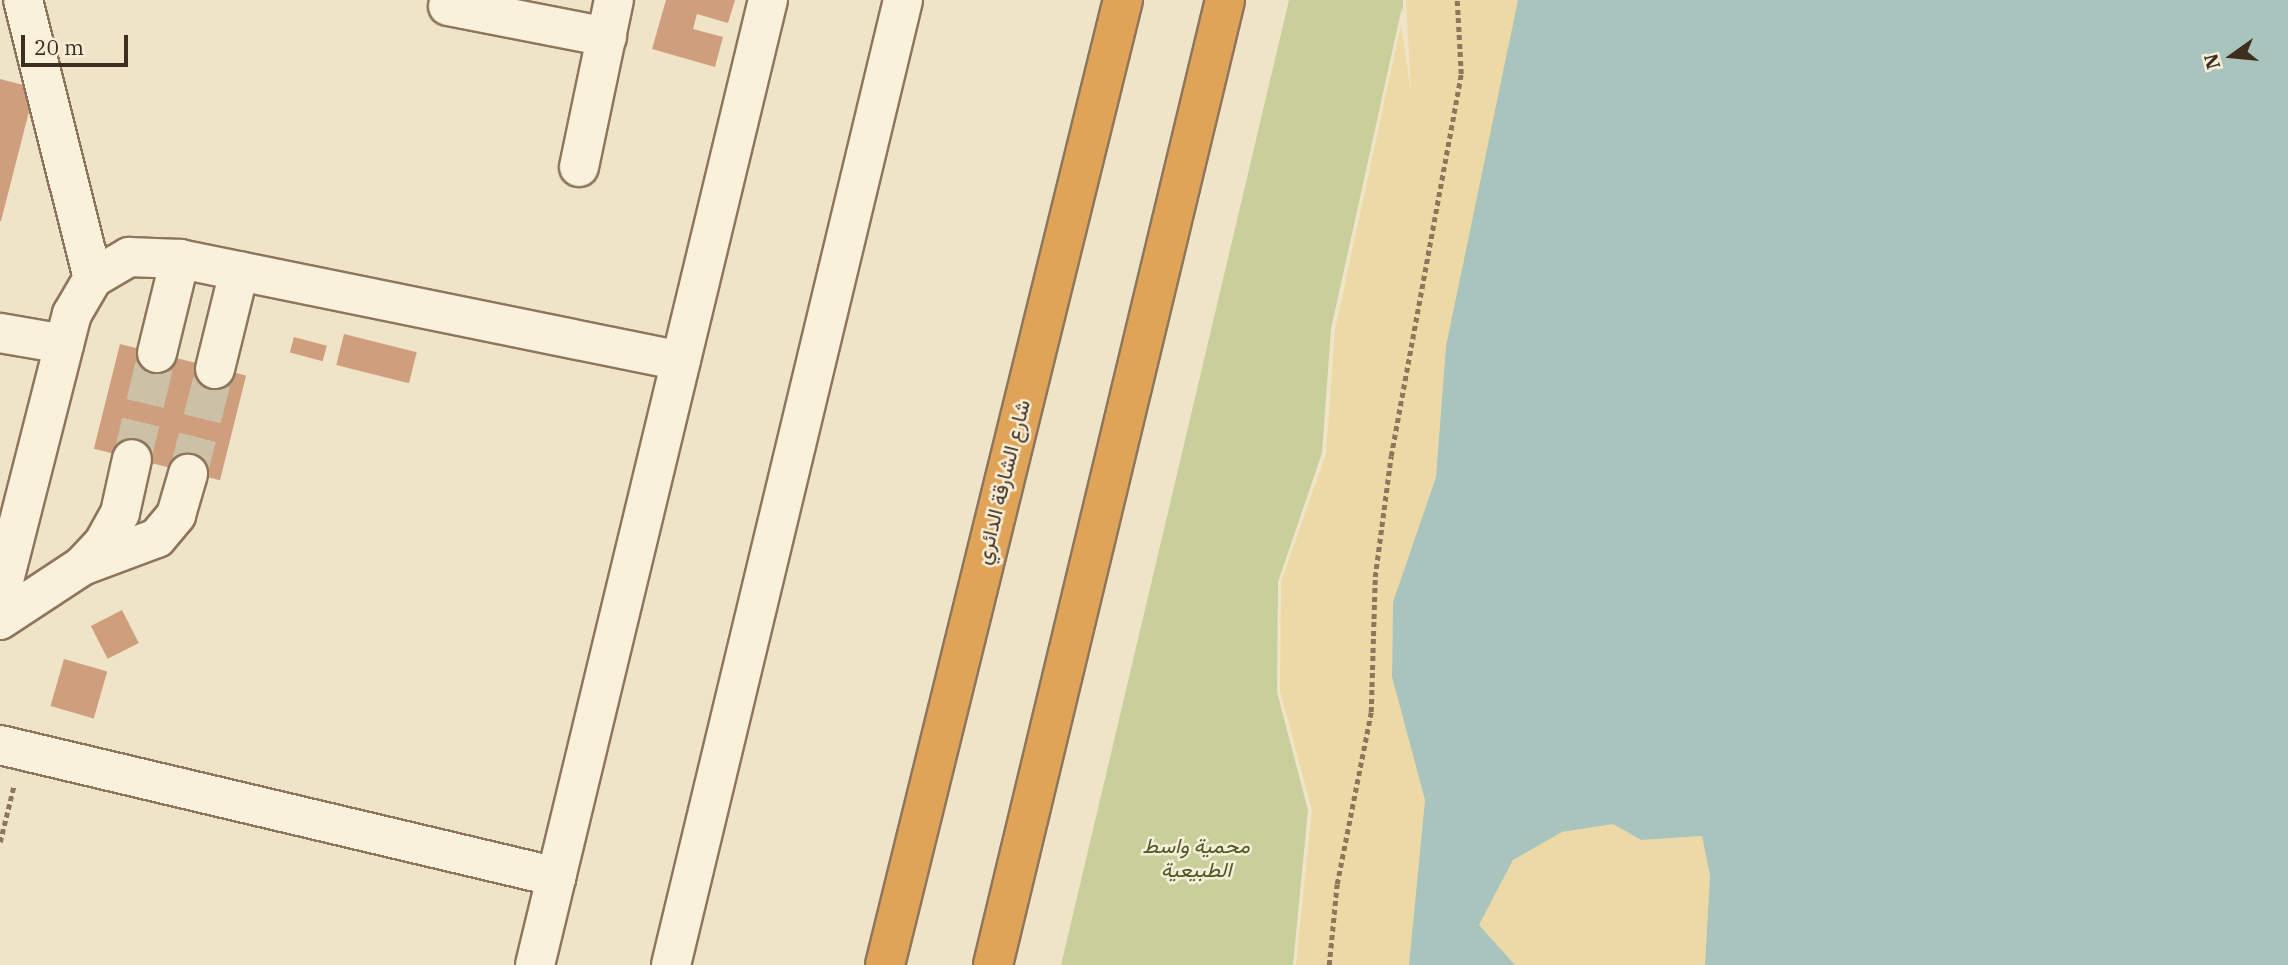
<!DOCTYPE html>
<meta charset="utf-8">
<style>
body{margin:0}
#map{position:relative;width:2288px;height:965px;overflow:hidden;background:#f0e4c8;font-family:"IBM Plex Serif",Vazirmatn,serif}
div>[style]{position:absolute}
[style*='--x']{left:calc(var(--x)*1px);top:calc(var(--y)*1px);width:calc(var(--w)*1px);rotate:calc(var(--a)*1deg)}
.green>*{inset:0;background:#c9cf9b}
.sand>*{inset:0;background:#ecd9a5}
.water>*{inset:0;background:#a9c4bc}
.building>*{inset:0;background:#cf9f7d;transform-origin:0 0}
.minor-tunnel>*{height:38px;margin-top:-19px;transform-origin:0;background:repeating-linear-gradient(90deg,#ccc0a6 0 38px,transparent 0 57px)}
.path>*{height:4.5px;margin-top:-2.25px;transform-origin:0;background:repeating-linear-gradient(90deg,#8d765c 0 5px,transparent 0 8.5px)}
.roads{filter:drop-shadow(2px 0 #8d765c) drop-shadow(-2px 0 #8d765c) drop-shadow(0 2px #8d765c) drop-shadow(0 -2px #8d765c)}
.minor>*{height:38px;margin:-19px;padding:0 19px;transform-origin:19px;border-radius:19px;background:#faf1dc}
.highway>*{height:38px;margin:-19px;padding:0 19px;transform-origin:19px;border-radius:19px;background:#e0a458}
span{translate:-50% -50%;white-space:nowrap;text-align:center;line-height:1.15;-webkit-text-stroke:5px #f7eed8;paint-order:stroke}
.street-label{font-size:21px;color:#3d2e20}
.park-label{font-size:21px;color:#4d5a26;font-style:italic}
.north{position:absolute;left:2197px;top:21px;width:70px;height:70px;-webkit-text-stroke:5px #f7eed8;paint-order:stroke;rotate:255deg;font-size:19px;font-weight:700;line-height:28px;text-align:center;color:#3d2e20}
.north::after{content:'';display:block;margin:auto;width:24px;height:32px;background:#3d2e20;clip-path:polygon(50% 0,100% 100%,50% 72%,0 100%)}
.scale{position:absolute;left:21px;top:35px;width:107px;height:32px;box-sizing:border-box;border:4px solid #3d2e20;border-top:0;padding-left:9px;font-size:21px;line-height:24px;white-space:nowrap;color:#3d2e20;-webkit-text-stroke:5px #f7eed8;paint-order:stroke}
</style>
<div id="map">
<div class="green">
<div style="clip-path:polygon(1289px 0,1403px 0,1403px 13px,1402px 7px,1331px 329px,1322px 453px,1278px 582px,1277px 692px,1308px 810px,1293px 965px,1061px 965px)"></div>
</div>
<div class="sand">
<div style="clip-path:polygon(1406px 0,1518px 0,1519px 10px,1446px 346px,1436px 477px,1393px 602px,1392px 677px,1425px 800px,1409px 965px,1296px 965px,1312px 810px,1280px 691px,1281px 582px,1326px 454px,1335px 330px,1401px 25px,1411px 93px)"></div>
<div style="clip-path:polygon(1613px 824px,1641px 840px,1702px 836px,1710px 876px,1705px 965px,1515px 965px,1479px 925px,1513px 860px,1562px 832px)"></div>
</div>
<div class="water">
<div style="clip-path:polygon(1518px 0,2288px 0,2288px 965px,1705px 965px,1710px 876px,1702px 836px,1641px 840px,1613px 824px,1562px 832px,1513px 860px,1479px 925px,1515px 965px,1409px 965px,1425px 800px,1392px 677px,1393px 602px,1436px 477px,1446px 346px)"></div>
</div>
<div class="building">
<div style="clip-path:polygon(666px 0,735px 0,728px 23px,697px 14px,693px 29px,723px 37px,715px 67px,652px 49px)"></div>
<div style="clip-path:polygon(0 79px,35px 88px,1px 221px,0 221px)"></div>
<div style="left:344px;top:334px;width:75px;height:32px;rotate:14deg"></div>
<div style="left:294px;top:337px;width:34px;height:16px;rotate:15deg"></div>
<div style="left:120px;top:344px;width:130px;height:108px;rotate:14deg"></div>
<div style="left:122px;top:610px;width:37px;height:35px;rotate:63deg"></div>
<div style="left:64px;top:659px;width:45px;height:49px;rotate:16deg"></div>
</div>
<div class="minor-tunnel">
<div style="--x:132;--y:459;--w:109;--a:-76.7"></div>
<div style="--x:188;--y:474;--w:108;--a:-75.6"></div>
</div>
<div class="path">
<div style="--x:0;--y:842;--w:59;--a:-76.2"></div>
<div style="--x:1329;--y:965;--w:81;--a:-84.4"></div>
<div style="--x:1337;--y:884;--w:175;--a:-78.8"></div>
<div style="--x:1371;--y:712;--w:135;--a:-88.3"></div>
<div style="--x:1375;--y:577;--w:122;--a:-82.5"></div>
<div style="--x:1391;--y:456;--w:388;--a:-79.6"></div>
<div style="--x:1461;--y:74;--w:74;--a:-93.1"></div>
</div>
<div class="roads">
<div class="minor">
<div style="--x:23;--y:0;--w:287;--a:75.9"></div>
<div style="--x:448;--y:6;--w:162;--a:11"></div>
<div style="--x:579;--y:167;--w:171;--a:-78.2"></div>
<div style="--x:0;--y:333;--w:65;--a:9.8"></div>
<div style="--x:157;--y:353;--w:97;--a:-76.3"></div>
<div style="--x:215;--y:369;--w:101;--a:-76.2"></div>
<div style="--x:82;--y:566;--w:80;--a:-20.5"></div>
<div style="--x:157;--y:538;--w:30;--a:-50"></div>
<div style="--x:176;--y:515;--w:43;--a:-73.7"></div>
<div style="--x:0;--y:596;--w:291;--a:-75.7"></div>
<div style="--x:72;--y:314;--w:42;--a:-59.7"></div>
<div style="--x:93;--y:278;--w:42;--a:-30.3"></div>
<div style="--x:129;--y:257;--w:51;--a:2.2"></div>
<div style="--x:180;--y:259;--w:511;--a:11.51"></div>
<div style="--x:0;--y:620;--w:98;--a:-33.4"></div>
<div style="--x:82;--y:566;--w:33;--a:-47"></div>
<div style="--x:104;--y:542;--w:33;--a:-61"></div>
<div style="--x:120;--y:513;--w:55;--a:-77.5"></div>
<div style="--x:0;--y:745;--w:572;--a:13.33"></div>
<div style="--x:535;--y:965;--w:993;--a:-76.43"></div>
<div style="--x:671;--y:965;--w:992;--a:-76.48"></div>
</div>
<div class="highway">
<div style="--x:885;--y:965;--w:994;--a:-76.15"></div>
<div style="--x:993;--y:965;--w:992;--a:-76.48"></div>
</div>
</div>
<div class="street-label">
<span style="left:1002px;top:482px;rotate:-76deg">شارع الشارقة الدائري</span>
</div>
<div class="park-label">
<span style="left:1196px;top:857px">محمية واسط<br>الطبيعية</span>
</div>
<div class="north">N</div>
<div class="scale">20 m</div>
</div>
